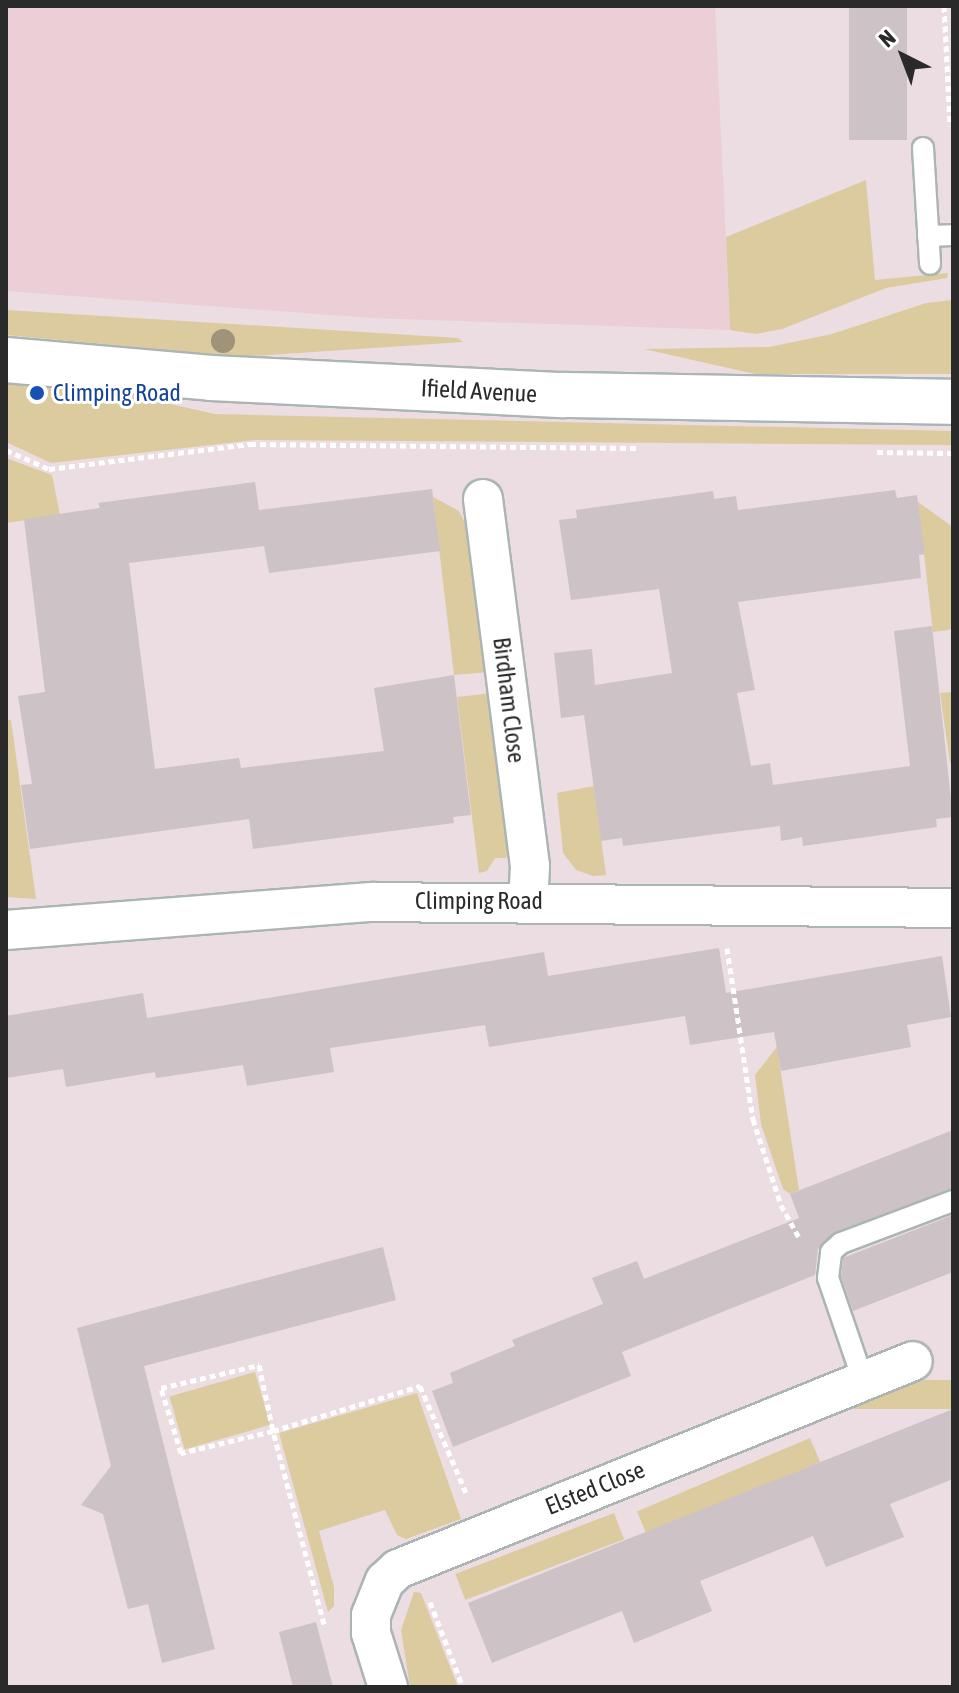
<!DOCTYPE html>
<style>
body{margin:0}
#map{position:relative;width:959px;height:1693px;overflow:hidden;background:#ebdde2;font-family:"Asap Condensed",sans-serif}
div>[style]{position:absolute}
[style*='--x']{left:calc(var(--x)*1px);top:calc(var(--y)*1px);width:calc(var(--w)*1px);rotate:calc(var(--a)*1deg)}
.education>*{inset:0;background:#ebced6}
.green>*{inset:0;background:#dccb9f;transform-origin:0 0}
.building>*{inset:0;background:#cdc2c5;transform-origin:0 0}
.path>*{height:5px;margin-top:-2.5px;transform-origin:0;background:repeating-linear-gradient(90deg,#fff 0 6px,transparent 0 10px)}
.roads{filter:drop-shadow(2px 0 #aab5b4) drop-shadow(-2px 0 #aab5b4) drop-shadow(0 2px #aab5b4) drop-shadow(0 -2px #aab5b4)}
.service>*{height:20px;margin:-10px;padding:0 10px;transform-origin:10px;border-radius:10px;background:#fff}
.minor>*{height:38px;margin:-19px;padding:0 19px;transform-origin:19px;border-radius:19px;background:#fff}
.tertiary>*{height:44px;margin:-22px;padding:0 22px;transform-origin:22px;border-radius:22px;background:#fff}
.trees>*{width:24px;height:24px;margin:-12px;border-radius:50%;background:#9f9378}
.dots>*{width:22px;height:22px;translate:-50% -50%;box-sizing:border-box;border:4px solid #fff;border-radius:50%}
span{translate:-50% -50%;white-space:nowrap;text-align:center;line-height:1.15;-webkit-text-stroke:6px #fff;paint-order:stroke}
.street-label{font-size:24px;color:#2a2a2a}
.transit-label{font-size:24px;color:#164399}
.left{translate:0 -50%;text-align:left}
.frame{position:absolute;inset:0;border:8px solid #2a2a2a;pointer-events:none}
.north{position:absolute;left:863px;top:16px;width:80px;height:80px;-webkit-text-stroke:6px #fff;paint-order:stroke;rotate:318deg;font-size:22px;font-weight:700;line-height:32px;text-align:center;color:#2a2a2a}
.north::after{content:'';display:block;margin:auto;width:28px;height:36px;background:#2a2a2a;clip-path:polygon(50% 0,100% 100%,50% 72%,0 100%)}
</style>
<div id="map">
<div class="education">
<div style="clip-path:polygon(6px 6px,715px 6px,730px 330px,372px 318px,6px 291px)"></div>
</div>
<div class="green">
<div style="clip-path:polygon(866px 180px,875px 280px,948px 273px,947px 278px,886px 288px,782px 329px,756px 334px,730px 330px,726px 237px)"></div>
<div style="clip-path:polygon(953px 300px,953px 374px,755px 374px,644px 349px,769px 347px,832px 334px,926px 303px)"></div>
<div style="clip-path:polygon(6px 310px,458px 338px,463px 342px,241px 357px,6px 335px)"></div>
<div style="clip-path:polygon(6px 384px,107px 390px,215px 414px,953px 431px,953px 445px,255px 440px,51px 463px,6px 442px)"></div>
<div style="clip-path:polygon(6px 458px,52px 475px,60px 515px,6px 523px)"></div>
<div style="clip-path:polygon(433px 497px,459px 511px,470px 533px,489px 672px,454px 675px)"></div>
<div style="clip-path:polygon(918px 502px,953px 527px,953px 628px,949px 630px,933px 632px)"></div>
<div style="clip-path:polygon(953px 692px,953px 762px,950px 763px,940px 693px)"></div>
<div style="clip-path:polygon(492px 693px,510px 841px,506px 858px,495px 858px,487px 871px,479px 873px,457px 697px)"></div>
<div style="clip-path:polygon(7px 720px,11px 720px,36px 899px,6px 897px)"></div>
<div style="clip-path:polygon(594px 786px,606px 875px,593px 876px,576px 870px,563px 853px,557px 793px)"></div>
<div style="clip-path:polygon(777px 1047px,799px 1190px,790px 1194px,783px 1189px,761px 1124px,755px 1075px)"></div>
<div style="left:255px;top:1372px;width:55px;height:89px;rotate:74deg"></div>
<div style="left:953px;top:1380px;width:29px;height:144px;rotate:90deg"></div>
<div style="clip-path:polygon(417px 1393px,461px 1519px,406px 1539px,397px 1535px,385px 1510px,319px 1531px,334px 1587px,334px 1606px,328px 1612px,279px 1433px)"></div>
<div style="left:810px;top:1438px;width:26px;height:188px;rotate:67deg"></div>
<div style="left:614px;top:1513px;width:28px;height:170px;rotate:69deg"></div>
<div style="clip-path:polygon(414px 1592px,421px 1593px,458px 1687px,410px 1687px,401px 1630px)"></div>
</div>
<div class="building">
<div style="left:849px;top:6px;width:58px;height:134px"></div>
<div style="clip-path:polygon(255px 482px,259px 510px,432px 489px,440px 551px,269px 573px,264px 546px,129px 563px,155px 769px,239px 758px,241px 768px,384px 751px,374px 688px,454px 675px,471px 815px,453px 817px,454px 823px,253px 849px,249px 819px,30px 849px,21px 785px,32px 784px,18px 696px,45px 692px,24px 519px,100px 508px,98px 503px)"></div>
<div style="clip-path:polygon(895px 490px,897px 498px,917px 495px,925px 554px,919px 555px,921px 578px,738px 602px,755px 690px,737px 693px,751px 766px,770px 763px,773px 785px,910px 766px,894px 631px,932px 626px,953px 817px,936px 819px,937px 827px,803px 846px,802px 837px,781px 841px,780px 826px,623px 846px,622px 838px,601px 841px,584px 715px,561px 718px,554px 653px,592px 649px,595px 685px,672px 673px,659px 589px,571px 600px,559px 520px,577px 518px,576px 510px,713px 491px,714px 499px,736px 496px,738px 510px)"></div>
<div style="clip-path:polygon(719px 948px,726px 993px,942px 956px,951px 1017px,907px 1025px,911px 1047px,781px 1071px,774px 1032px,690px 1045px,685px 1016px,489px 1047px,485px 1025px,330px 1048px,334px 1072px,247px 1086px,243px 1065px,156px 1078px,155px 1072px,66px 1087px,63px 1069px,6px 1078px,6px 1016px,143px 993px,147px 1018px,544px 952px,548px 976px)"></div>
<div style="clip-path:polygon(953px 1130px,953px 1188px,833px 1233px,818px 1249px,815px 1275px,622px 1352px,631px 1376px,453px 1447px,432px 1391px,453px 1383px,450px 1373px,515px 1346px,512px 1340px,603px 1304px,592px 1278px,637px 1261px,644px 1279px,799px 1218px,790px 1194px)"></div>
<div style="clip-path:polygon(953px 1215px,953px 1272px,853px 1311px,841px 1277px,843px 1258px)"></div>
<div style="clip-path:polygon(383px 1247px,396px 1300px,144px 1366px,215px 1649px,162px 1663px,148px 1604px,128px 1609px,103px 1514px,81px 1505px,111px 1466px,77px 1328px)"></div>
<div style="clip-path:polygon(953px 1409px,953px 1479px,890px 1504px,904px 1537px,826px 1567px,813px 1536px,700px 1581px,712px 1611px,634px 1643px,622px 1611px,492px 1663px,468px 1603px)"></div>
<div style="clip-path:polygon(316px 1622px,333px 1687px,293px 1687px,279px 1632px)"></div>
</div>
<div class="path">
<div style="--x:944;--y:6;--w:120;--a:87.1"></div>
<div style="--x:6;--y:450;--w:47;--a:23.8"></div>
<div style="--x:49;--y:469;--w:203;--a:-7.1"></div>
<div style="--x:250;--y:444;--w:386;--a:0.6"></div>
<div style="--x:877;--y:452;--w:76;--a:0.8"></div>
<div style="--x:727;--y:948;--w:173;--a:81.4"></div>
<div style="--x:753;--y:1119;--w:90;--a:72"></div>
<div style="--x:781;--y:1205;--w:39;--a:61"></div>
<div style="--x:259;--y:1365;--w:67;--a:78"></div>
<div style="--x:273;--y:1431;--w:95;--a:166.6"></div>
<div style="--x:181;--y:1453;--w:68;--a:-107.1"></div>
<div style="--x:161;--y:1388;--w:101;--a:-13.2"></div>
<div style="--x:430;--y:1602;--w:91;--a:68.8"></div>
<div style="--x:324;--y:1624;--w:200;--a:-104.8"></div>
<div style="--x:273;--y:1431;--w:154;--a:-17"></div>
<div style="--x:420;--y:1386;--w:116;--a:66.7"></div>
</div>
<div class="roads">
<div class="service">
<div style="--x:923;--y:148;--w:116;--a:86.5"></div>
<div style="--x:928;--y:236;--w:25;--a:-2"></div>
<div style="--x:863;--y:1380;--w:108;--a:-108.9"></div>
<div style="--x:828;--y:1278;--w:26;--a:-83"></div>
<div style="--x:831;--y:1252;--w:13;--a:-42"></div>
<div style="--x:841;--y:1243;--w:120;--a:-20.6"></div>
</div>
<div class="minor">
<div style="--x:483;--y:499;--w:370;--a:82.7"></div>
<div style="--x:530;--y:866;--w:35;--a:93"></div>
<div style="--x:6;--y:930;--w:367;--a:-4.4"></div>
<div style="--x:372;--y:902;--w:581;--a:0.59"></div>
<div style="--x:388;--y:1687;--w:57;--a:-107.5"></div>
<div style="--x:371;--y:1633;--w:18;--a:-90"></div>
<div style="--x:371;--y:1615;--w:37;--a:-68"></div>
<div style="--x:385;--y:1581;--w:18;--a:-43"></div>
<div style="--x:398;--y:1569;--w:555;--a:-21.99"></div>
</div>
<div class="tertiary">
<div style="--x:6;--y:360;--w:206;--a:5"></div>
<div style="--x:211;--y:378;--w:353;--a:2.8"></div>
<div style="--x:564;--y:395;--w:389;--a:1"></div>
</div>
</div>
<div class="trees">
<div style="left:223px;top:341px"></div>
</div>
<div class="dots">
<div style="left:37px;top:393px;background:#1a4fb4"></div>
</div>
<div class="street-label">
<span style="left:479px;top:391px;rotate:3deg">Ifield Avenue</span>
<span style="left:509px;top:700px;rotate:83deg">Birdham Close</span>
<span style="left:479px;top:901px">Climping Road</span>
<span style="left:595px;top:1488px;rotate:-22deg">Elsted Close</span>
</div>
<div class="transit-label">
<span class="left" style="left:53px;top:393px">Climping Road</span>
</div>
<div class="frame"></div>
<div class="north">N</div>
</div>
